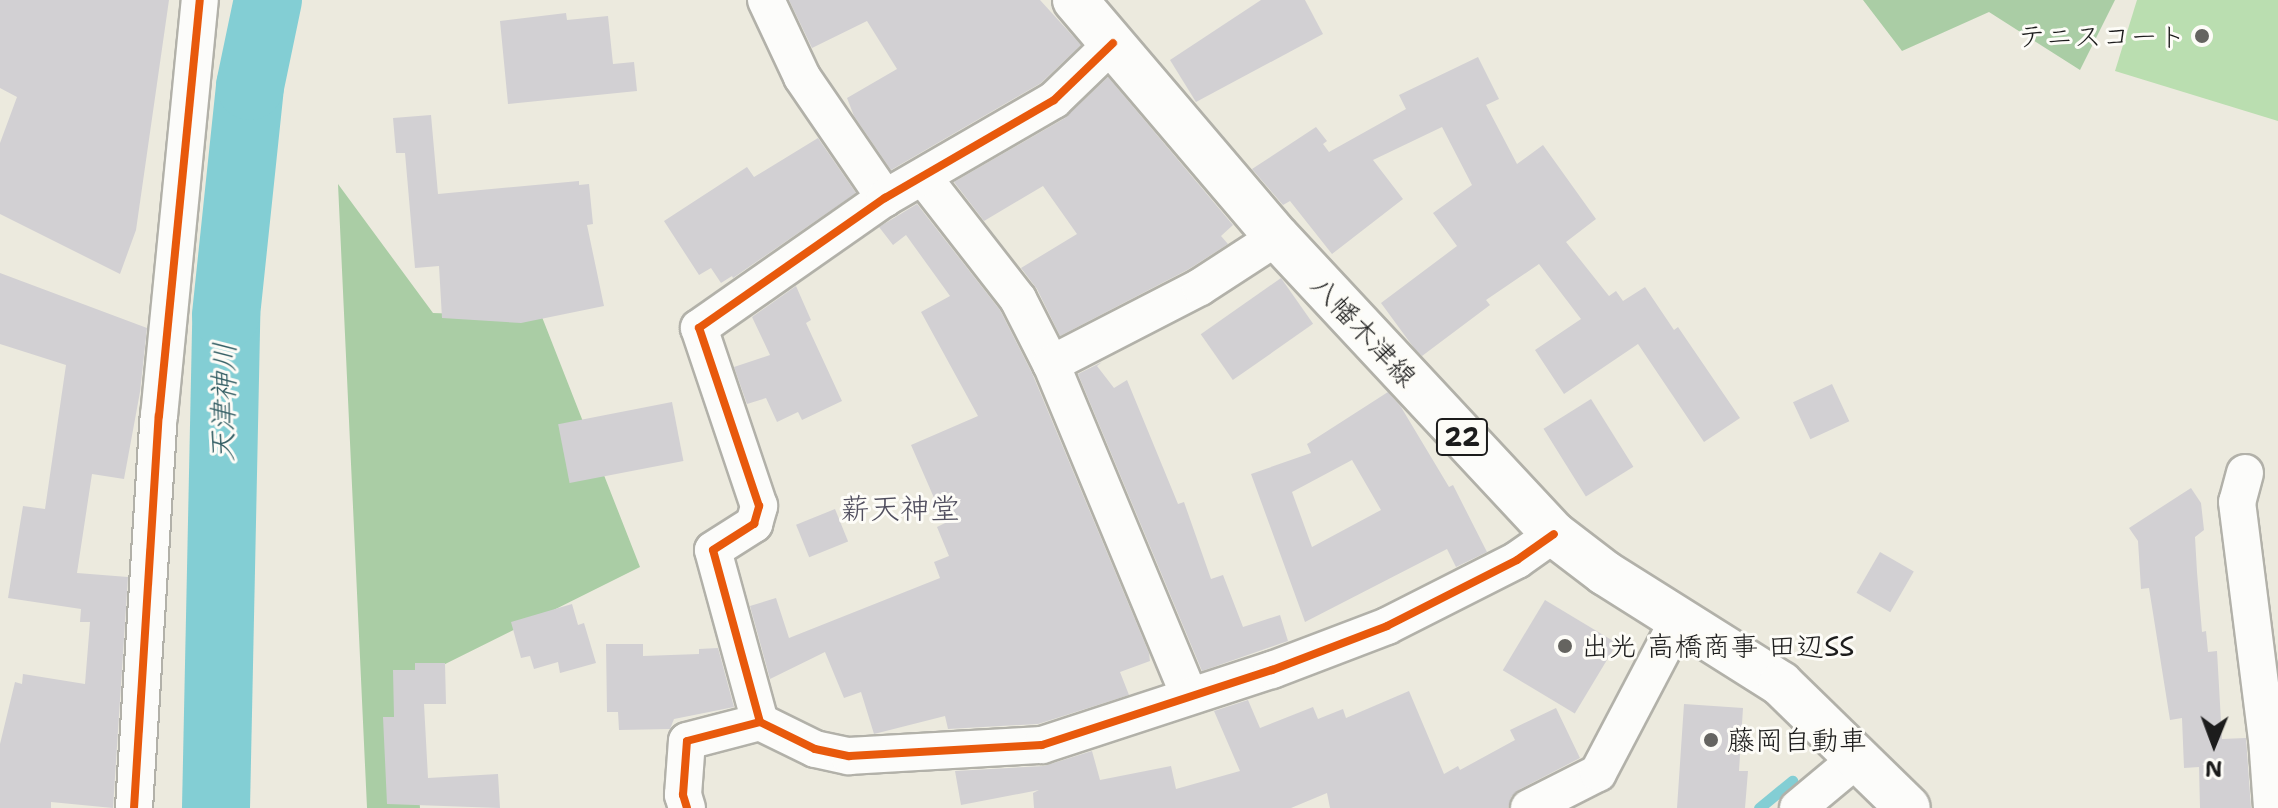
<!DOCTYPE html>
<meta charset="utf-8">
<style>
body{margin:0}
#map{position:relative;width:2278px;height:808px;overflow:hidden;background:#eceade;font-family:"Shantell Sans","Klee One",sans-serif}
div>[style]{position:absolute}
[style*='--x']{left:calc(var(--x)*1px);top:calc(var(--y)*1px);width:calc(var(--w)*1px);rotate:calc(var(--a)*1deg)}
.green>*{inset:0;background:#badeb0}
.forest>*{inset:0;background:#aacda5}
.stream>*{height:11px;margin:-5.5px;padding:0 5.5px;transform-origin:5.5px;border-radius:5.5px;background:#83ced4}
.river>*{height:68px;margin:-34px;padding:0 34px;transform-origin:34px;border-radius:34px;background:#83ced4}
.building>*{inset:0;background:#d2d0d3;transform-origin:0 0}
.roads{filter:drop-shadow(2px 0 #b2b1a9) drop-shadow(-2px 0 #b2b1a9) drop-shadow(0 2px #b2b1a9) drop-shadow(0 -2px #b2b1a9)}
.minor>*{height:36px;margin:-18px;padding:0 18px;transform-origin:18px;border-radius:18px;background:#fcfcfa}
.major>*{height:44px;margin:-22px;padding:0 22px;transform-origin:22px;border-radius:22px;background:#fcfcfa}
.cycleway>*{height:8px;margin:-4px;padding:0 4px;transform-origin:4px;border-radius:4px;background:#e8590c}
.dots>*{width:22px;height:22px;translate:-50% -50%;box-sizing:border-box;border:4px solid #fdfcf7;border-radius:50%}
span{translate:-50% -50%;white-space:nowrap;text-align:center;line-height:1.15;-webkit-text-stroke:6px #fdfcf7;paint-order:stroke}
.shield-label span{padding:2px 6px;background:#fdfcf7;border:2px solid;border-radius:6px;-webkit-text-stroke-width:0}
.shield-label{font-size:26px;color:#1c1c1c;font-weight:700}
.poi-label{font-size:28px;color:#1c1c1c}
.right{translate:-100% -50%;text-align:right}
.left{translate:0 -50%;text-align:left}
.street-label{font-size:28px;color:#1c1c1c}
.water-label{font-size:30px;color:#335e64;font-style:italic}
.neighbourhood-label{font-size:30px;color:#504e5e}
.north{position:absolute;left:2174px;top:704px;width:80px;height:80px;-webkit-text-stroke:6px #fdfcf7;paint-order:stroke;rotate:181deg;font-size:22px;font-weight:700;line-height:32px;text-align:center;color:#1c1c1c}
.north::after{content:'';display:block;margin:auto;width:28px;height:36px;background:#1c1c1c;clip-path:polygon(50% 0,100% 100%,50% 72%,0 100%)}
</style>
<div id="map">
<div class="green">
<div style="clip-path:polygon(2137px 0,2278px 0,2278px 121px,2115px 71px)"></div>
</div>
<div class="forest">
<div style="clip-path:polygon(1863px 0,2115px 0,2080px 70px,1989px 12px,1902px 51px)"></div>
<div style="clip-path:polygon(338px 184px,433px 313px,542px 317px,640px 567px,411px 681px,420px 808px,367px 808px)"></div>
</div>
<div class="stream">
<div style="--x:1759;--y:808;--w:43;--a:-39.3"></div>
</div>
<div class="river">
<div style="--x:216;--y:808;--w:493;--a:-88.8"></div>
<div style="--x:226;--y:315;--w:230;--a:-84"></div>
<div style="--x:250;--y:86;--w:88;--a:-78.2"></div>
</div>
<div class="building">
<div style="clip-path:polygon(0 0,169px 0,136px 230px,120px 274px,0 214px,0 143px,17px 97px,0 88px)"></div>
<div style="clip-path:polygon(789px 0,1040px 0,1081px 45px,1041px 83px,891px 170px,854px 116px,847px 98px,897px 69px,867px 21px,812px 48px)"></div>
<div style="clip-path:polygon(1261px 0,1305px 0,1323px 34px,1196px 102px,1170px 60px)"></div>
<div style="clip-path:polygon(566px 13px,567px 20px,608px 16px,613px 64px,634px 62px,637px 91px,508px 104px,500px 21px)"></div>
<div style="clip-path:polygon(1478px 57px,1499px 99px,1486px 105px,1517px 164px,1543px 145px,1596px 219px,1566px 242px,1609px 296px,1616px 291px,1623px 301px,1645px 287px,1674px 330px,1678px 327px,1740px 418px,1704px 442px,1638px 344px,1564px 394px,1535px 350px,1581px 319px,1539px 264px,1486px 300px,1490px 305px,1422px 356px,1414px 348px,1381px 303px,1457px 246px,1433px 213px,1472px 185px,1442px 127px,1373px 160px,1403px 199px,1332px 254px,1290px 201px,1283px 205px,1252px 169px,1316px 127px,1327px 141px,1323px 144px,1329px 152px,1406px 109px,1399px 95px)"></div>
<div style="clip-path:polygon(1108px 77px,1233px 225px,1221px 236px,1228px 244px,1189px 269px,1060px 336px,1037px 289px,1021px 268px,1077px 234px,1043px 186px,984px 221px,954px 182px,1065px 118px)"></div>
<div style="clip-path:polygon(431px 115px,438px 194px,579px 181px,579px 185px,589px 184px,593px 224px,587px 225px,604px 306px,521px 323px,442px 318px,439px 266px,415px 268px,405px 153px,396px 153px,393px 118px)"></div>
<div style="clip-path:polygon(818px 138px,856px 193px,733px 278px,732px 276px,721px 283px,711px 268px,699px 275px,664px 221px,747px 167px,754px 177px)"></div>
<div style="clip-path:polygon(917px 204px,1000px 310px,1032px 373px,1149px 653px,1150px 661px,1120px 672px,1129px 695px,1038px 724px,948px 729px,945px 716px,874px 734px,861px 692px,844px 698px,825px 652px,770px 679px,750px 606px,776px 598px,789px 638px,940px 578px,934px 562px,949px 556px,937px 527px,945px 523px,911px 445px,978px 416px,921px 312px,950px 296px,906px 235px,893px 245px,879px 227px)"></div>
<div style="clip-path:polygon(0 273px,147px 328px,140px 392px,124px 479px,92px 474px,77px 573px,128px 577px,113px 808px,51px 802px,51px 808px,0 808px,0 744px,15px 682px,22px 684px,23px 674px,85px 684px,90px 622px,80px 622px,81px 609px,8px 598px,23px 506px,45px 509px,66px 365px,0 344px)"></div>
<div style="left:1281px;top:278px;width:56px;height:98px;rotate:55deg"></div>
<div style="clip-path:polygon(796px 286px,811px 320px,806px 323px,842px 401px,802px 420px,798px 412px,777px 422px,766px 398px,747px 404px,734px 367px,770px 355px,752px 317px)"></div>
<div style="clip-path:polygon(1102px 362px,1097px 366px,1114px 388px,1127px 380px,1178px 504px,1184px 502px,1211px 579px,1223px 575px,1243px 627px,1280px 615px,1288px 641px,1202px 671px,1078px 374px)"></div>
<div style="left:1832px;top:384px;width:41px;height:43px;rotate:65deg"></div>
<div style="clip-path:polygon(evenodd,1388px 392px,1401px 407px,1449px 487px,1453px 485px,1487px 552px,1456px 567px,1447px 549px,1305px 622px,1251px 474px,1311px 453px,1307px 444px,1388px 392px,1352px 460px,1381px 510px,1312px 547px,1292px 492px,1352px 460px)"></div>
<div style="left:1591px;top:399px;width:80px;height:56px;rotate:58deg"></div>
<div style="left:672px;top:402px;width:60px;height:116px;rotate:79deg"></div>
<div style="clip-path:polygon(2191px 488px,2201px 503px,2204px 530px,2195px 537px,2197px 572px,2202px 632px,2206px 631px,2208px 652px,2217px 651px,2222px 739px,2246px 738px,2251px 808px,2200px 808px,2199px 767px,2184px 768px,2182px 718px,2170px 720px,2149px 588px,2141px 589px,2138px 541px,2129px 528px)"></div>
<div style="left:835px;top:509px;width:35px;height:42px;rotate:68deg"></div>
<div style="left:1880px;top:552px;width:39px;height:47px;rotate:30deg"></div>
<div style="left:1545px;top:600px;width:84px;height:82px;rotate:31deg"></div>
<div style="clip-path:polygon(572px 604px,578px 625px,584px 623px,596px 663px,560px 673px,558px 662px,534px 669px,530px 656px,521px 658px,511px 622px)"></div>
<div style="clip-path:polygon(606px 644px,643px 644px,643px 656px,699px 654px,699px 649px,718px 648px,734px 707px,674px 719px,670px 729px,619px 730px,618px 712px,607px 712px)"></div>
<div style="clip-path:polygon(415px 663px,445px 663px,446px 704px,424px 704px,428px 778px,498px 774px,500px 808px,387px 804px,383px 717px,394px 717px,393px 670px,415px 670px)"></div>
<div style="clip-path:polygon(1409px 691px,1444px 774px,1458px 766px,1460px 770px,1515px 740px,1510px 730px,1556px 708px,1580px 758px,1520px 789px,1511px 797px,1508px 808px,1330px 808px,1327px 793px,1291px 808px,1034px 808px,1033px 793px,1039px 790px,961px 805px,955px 771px,1044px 766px,1092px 751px,1100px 780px,1171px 766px,1176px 789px,1240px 771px,1214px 711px,1248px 700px,1260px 728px,1313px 707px,1318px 719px,1343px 709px,1346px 718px)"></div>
<div style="clip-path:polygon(1684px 704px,1743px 708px,1739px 771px,1748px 771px,1745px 808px,1677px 808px)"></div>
</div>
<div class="roads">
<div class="minor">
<div style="--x:766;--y:0;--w:85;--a:64.9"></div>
<div style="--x:802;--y:77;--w:147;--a:55.6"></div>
<div style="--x:923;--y:177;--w:155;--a:52.1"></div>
<div style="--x:1018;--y:299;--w:73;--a:63.1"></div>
<div style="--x:2245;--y:473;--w:30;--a:105"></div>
<div style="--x:2237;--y:502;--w:238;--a:82.8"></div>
<div style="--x:2267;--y:738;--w:70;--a:85.9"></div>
<div style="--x:1189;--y:695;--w:359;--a:-112.6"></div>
<div style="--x:1051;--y:364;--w:168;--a:-27.3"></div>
<div style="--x:1200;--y:287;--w:92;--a:-33"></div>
<div style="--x:760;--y:722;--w:178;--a:-105.3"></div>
<div style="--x:713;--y:550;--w:49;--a:-32.4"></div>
<div style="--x:754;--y:524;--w:19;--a:-74"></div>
<div style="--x:759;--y:506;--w:188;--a:-108.6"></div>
<div style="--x:699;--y:328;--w:227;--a:-35"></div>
<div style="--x:885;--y:198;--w:195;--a:-30.1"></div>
<div style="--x:1054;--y:100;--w:82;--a:-44"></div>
<div style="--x:134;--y:808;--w:393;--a:-86.4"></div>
<div style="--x:159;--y:416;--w:418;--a:-84.4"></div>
<div style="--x:687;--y:808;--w:14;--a:-107"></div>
<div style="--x:683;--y:795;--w:54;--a:-85.8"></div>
<div style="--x:687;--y:741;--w:75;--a:-14.6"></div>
<div style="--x:760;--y:722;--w:61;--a:26.1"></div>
<div style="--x:815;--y:749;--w:35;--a:12"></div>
<div style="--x:849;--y:756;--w:193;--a:-3.3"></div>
<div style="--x:1042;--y:745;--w:242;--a:-18.1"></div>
<div style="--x:1272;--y:670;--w:123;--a:-20.9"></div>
<div style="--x:1387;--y:626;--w:146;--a:-26.9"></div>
<div style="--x:1517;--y:560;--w:45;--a:-35.1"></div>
<div style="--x:1529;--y:808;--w:77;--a:-26.9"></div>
<div style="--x:1598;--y:773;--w:174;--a:-62.3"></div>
<div style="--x:1798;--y:808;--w:78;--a:-39.8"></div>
</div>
<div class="major">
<div style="--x:1075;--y:0;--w:311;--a:49.6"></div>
<div style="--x:1277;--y:237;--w:406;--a:47"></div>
<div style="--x:1554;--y:534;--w:64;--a:37.4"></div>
<div style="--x:1605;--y:573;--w:208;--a:32.2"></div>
<div style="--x:1781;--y:684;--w:177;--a:44.3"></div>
</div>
</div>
<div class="cycleway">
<div style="--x:760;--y:722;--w:178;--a:-105.3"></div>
<div style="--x:713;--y:550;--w:49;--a:-32.4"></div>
<div style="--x:754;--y:524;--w:19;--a:-74"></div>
<div style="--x:759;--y:506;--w:188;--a:-108.6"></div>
<div style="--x:699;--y:328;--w:227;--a:-35"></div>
<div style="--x:885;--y:198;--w:195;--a:-30.1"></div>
<div style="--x:1054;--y:100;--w:82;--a:-44"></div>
<div style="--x:134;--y:808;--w:393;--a:-86.4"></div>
<div style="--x:159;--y:416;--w:418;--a:-84.4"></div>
<div style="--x:687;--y:808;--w:14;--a:-107"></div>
<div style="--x:683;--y:795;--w:54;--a:-85.8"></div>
<div style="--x:687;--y:741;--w:75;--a:-14.6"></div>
<div style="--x:760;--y:722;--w:61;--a:26.1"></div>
<div style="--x:815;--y:749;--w:35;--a:12"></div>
<div style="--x:849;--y:756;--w:193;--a:-3.3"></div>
<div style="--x:1042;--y:745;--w:242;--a:-18.1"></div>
<div style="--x:1272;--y:670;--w:123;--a:-20.9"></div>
<div style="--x:1387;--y:626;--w:146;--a:-26.9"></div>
<div style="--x:1517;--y:560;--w:45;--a:-35.1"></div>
</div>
<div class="dots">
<div style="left:2202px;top:36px;background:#656460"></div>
<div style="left:1565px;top:646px;background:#656460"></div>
<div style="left:1711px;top:740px;background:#656460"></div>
</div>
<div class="shield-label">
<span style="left:1462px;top:437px">22</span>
</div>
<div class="poi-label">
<span class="right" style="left:2186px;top:36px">テニスコート</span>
<span class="left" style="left:1581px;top:646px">出光 高橋商事 田辺SS</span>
<span class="left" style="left:1727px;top:740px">藤岡自動車</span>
</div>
<div class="street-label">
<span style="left:1364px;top:331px;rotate:47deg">八幡木津線</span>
</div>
<div class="water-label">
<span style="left:224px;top:402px;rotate:-89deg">天津神川</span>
</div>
<div class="neighbourhood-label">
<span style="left:900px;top:509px">薪天神堂</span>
</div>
<div class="north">N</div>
</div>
